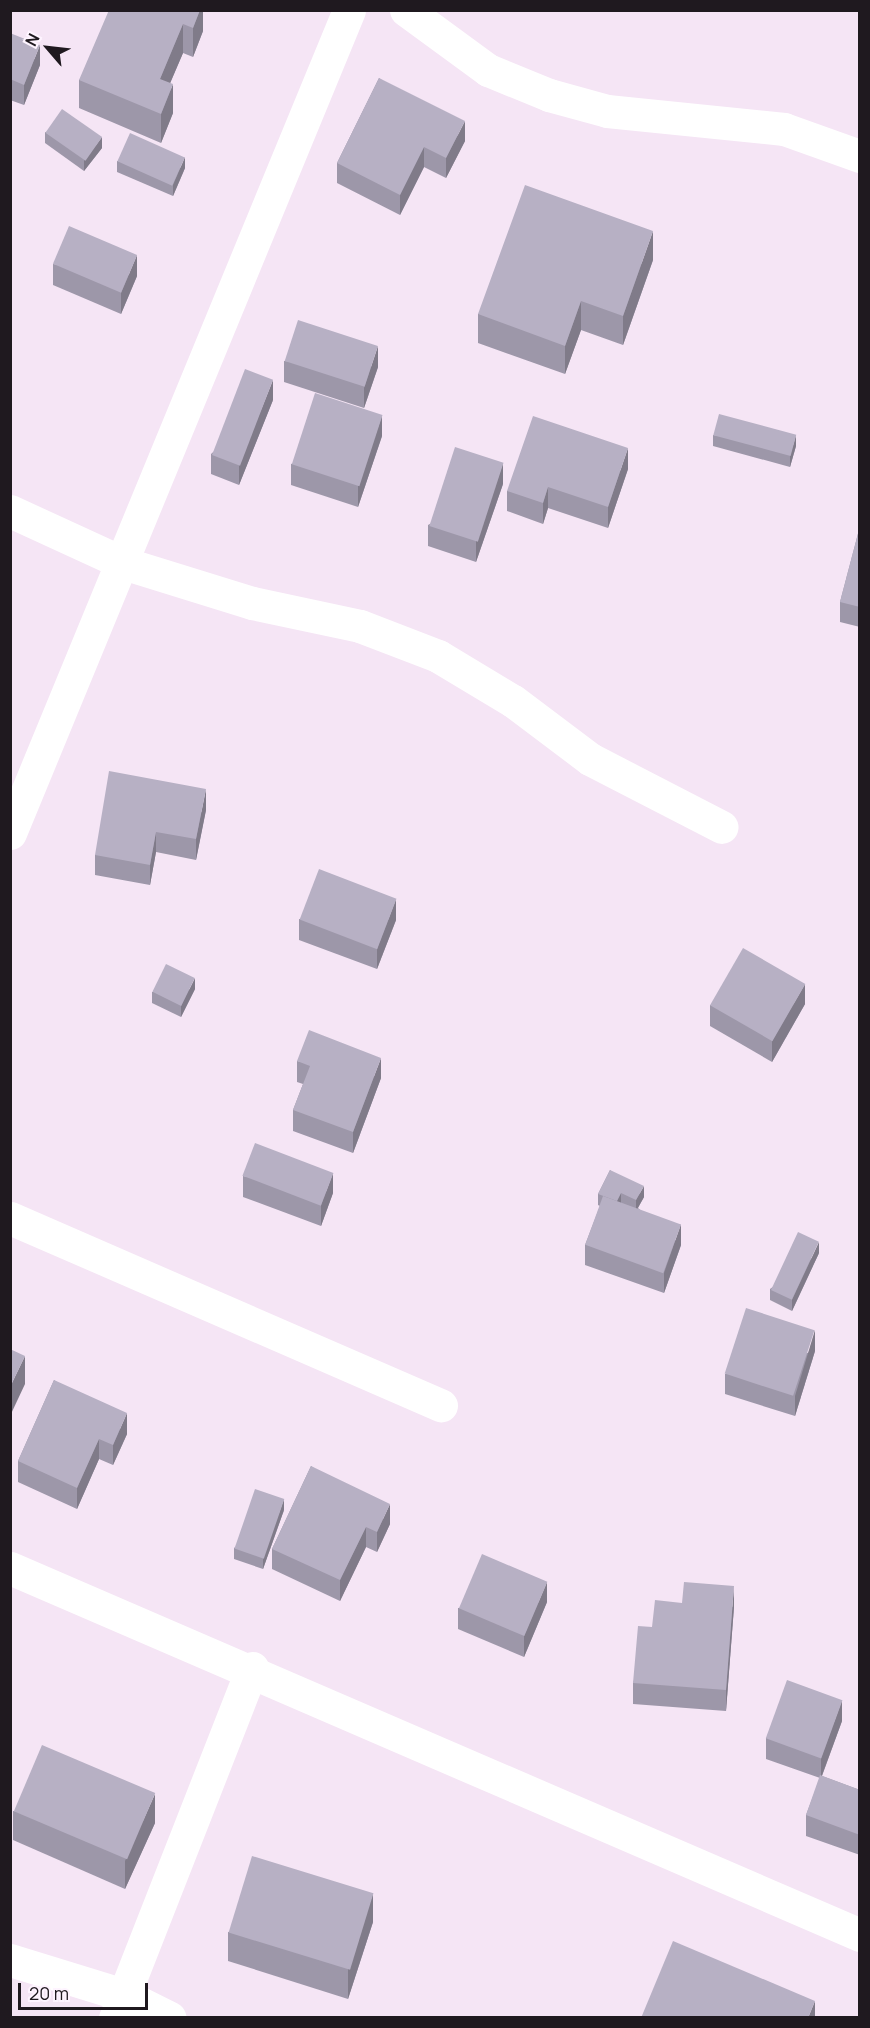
<!DOCTYPE html>
<style>
body{margin:0}
#map{position:relative;width:870px;height:2028px;overflow:hidden;background:#f5e5f5;font-family:Manrope,sans-serif}
div>[style]{position:absolute}
[style*='--x']{left:calc(var(--x)*1px);top:calc(var(--y)*1px);width:calc(var(--w)*1px);rotate:calc(var(--a)*1deg)}
.street>*{height:33px;margin:-16.5px;padding:0 16.5px;transform-origin:16.5px;border-radius:16.5px;background:#fff}
.wall>*{inset:0;background:#9d97a9}
.shaded-wall>*{inset:0;background:#807b89}
.building>*{inset:0;background:#b7b0c4;transform-origin:0 0}
span{translate:-50% -50%;white-space:nowrap;text-align:center;line-height:1.15;-webkit-text-stroke:4.5px #fef4ff;paint-order:stroke}
.frame{position:absolute;inset:0;border:12px solid #1f191f;pointer-events:none}
.north{position:absolute;left:18px;top:18px;width:60px;height:60px;-webkit-text-stroke:4px #fef4ff;paint-order:stroke;rotate:298deg;font-size:16px;font-weight:700;line-height:24px;text-align:center;color:#1f191f}
.north::after{content:'';display:block;margin:auto;width:21px;height:27px;background:#1f191f;clip-path:polygon(50% 0,100% 100%,50% 72%,0 100%)}
.scale{position:absolute;left:18px;top:1983px;width:130px;height:27px;box-sizing:border-box;border:3px solid #1f191f;border-top:0;padding-left:8px;font-size:18px;line-height:21px;white-space:nowrap;color:#1f191f;-webkit-text-stroke:4px #fef4ff;paint-order:stroke}
</style>
<div id="map">
<div class="street">
<div style="--x:406;--y:10;--w:102;--a:36.2"></div>
<div style="--x:488;--y:70;--w:66;--a:22.3"></div>
<div style="--x:549;--y:95;--w:60;--a:15.4"></div>
<div style="--x:607;--y:111;--w:178;--a:5.8"></div>
<div style="--x:784;--y:129;--w:81;--a:19.6"></div>
<div style="--x:10;--y:511;--w:124;--a:24.7"></div>
<div style="--x:123;--y:563;--w:135;--a:17.2"></div>
<div style="--x:252;--y:603;--w:110;--a:12"></div>
<div style="--x:360;--y:626;--w:84;--a:21"></div>
<div style="--x:438;--y:656;--w:87;--a:31"></div>
<div style="--x:513;--y:701;--w:96;--a:37"></div>
<div style="--x:590;--y:759;--w:148;--a:27.3"></div>
<div style="--x:10;--y:833;--w:890;--a:-67.61"></div>
<div style="--x:10;--y:1218;--w:470;--a:23.5"></div>
<div style="--x:10;--y:1568;--w:926;--a:23.35"></div>
<div style="--x:10;--y:1960;--w:119;--a:17.1"></div>
<div style="--x:124;--y:1995;--w:51;--a:26.6"></div>
<div style="--x:115;--y:2018;--w:376;--a:-68.6"></div>
</div>
<div class="wall">
<div style="clip-path:polygon(203px 10px,203px 31px,193px 57px,183px 53px,170px 83px,173px 113px,161px 143px,79px 108px,79px 80px)"></div>
<div style="clip-path:polygon(10px 33px,40px 65px,24px 105px,10px 100px)"></div>
<div style="clip-path:polygon(379px 78px,465px 141px,446px 178px,424px 167px,400px 215px,337px 183px,337px 163px)"></div>
<div style="clip-path:polygon(45px 132px,102px 148px,84px 171px,45px 143px)"></div>
<div style="clip-path:polygon(117px 161px,185px 168px,173px 196px,117px 172px)"></div>
<div style="clip-path:polygon(653px 260px,623px 345px,581px 330px,565px 374px,478px 343px,478px 314px)"></div>
<div style="clip-path:polygon(53px 264px,137px 276px,121px 314px,53px 285px)"></div>
<div style="clip-path:polygon(284px 361px,378px 367px,364px 408px,284px 382px)"></div>
<div style="clip-path:polygon(273px 400px,239px 485px,211px 474px,211px 454px)"></div>
<div style="clip-path:polygon(713px 435px,796px 446px,790px 467px,713px 446px)"></div>
<div style="clip-path:polygon(382px 436px,358px 507px,291px 485px,291px 464px)"></div>
<div style="clip-path:polygon(628px 469px,608px 528px,548px 508px,543px 524px,507px 511px,507px 491px)"></div>
<div style="clip-path:polygon(503px 484px,476px 562px,428px 546px,428px 525px)"></div>
<div style="clip-path:polygon(860px 526px,860px 627px,840px 622px,840px 602px)"></div>
<div style="clip-path:polygon(206px 810px,196px 860px,156px 852px,150px 885px,95px 875px,95px 855px)"></div>
<div style="clip-path:polygon(299px 919px,396px 920px,377px 969px,299px 940px)"></div>
<div style="clip-path:polygon(195px 989px,181px 1017px,152px 1003px,152px 992px)"></div>
<div style="clip-path:polygon(805px 1004px,772px 1062px,710px 1026px,710px 1005px)"></div>
<div style="clip-path:polygon(297px 1061px,381px 1078px,353px 1153px,293px 1131px,293px 1110px,303px 1084px,297px 1082px)"></div>
<div style="clip-path:polygon(610px 1170px,644px 1197px,638px 1208px,681px 1245px,664px 1293px,585px 1265px,585px 1245px,600px 1206px,598px 1205px,598px 1194px)"></div>
<div style="clip-path:polygon(243px 1176px,333px 1193px,321px 1226px,243px 1197px)"></div>
<div style="clip-path:polygon(819px 1253px,792px 1311px,770px 1300px,770px 1289px)"></div>
<div style="clip-path:polygon(815px 1351px,795px 1416px,725px 1394px,725px 1374px)"></div>
<div style="clip-path:polygon(54px 1380px,127px 1434px,113px 1465px,99px 1459px,77px 1509px,18px 1482px,18px 1461px)"></div>
<div style="clip-path:polygon(311px 1466px,390px 1524px,377px 1552px,366px 1547px,340px 1601px,272px 1569px,272px 1549px)"></div>
<div style="clip-path:polygon(284px 1510px,263px 1569px,234px 1559px,234px 1548px)"></div>
<div style="clip-path:polygon(547px 1602px,524px 1657px,458px 1629px,458px 1608px)"></div>
<div style="clip-path:polygon(682px 1603px,734px 1607px,726px 1711px,633px 1704px,633px 1683px,652px 1627px)"></div>
<div style="clip-path:polygon(842px 1721px,822px 1776px,860px 1790px,860px 1855px,806px 1836px,806px 1815px,820px 1778px,766px 1759px,766px 1738px)"></div>
<div style="clip-path:polygon(13px 1811px,155px 1823px,125px 1889px,13px 1840px)"></div>
<div style="clip-path:polygon(373px 1922px,348px 1999px,228px 1961px,228px 1932px)"></div>
</div>
<div class="shaded-wall">
<div style="clip-path:polygon(200px 10px,203px 10px,203px 31px,193px 57px,193px 28px)"></div>
<div style="clip-path:polygon(183px 24px,183px 53px,160px 107px,160px 79px)"></div>
<div style="clip-path:polygon(40px 45px,40px 65px,24px 105px,24px 85px)"></div>
<div style="clip-path:polygon(173px 84px,173px 113px,161px 143px,161px 114px)"></div>
<div style="clip-path:polygon(465px 121px,465px 141px,446px 178px,446px 158px)"></div>
<div style="clip-path:polygon(102px 137px,102px 148px,84px 171px,84px 161px)"></div>
<div style="clip-path:polygon(424px 147px,424px 167px,400px 215px,400px 195px)"></div>
<div style="clip-path:polygon(185px 157px,185px 168px,173px 196px,173px 185px)"></div>
<div style="clip-path:polygon(653px 231px,653px 260px,623px 345px,623px 316px)"></div>
<div style="clip-path:polygon(137px 255px,137px 276px,121px 314px,121px 293px)"></div>
<div style="clip-path:polygon(581px 301px,581px 330px,565px 374px,565px 346px)"></div>
<div style="clip-path:polygon(378px 346px,378px 367px,364px 408px,364px 388px)"></div>
<div style="clip-path:polygon(273px 380px,273px 400px,239px 485px,239px 465px)"></div>
<div style="clip-path:polygon(382px 415px,382px 436px,358px 507px,358px 486px)"></div>
<div style="clip-path:polygon(796px 435px,796px 446px,790px 467px,790px 456px)"></div>
<div style="clip-path:polygon(628px 448px,628px 469px,608px 528px,608px 507px)"></div>
<div style="clip-path:polygon(503px 463px,503px 484px,476px 562px,476px 541px)"></div>
<div style="clip-path:polygon(548px 487px,548px 508px,543px 524px,543px 503px)"></div>
<div style="clip-path:polygon(206px 789px,206px 810px,196px 860px,196px 839px)"></div>
<div style="clip-path:polygon(156px 832px,156px 852px,150px 885px,150px 865px)"></div>
<div style="clip-path:polygon(396px 899px,396px 920px,377px 969px,377px 949px)"></div>
<div style="clip-path:polygon(195px 978px,195px 989px,181px 1017px,181px 1006px)"></div>
<div style="clip-path:polygon(805px 984px,805px 1004px,772px 1062px,772px 1041px)"></div>
<div style="clip-path:polygon(381px 1058px,381px 1078px,353px 1153px,353px 1132px)"></div>
<div style="clip-path:polygon(333px 1173px,333px 1193px,321px 1226px,321px 1205px)"></div>
<div style="clip-path:polygon(644px 1186px,644px 1197px,636px 1211px,636px 1200px)"></div>
<div style="clip-path:polygon(621px 1193px,621px 1203px,616px 1203px)"></div>
<div style="clip-path:polygon(681px 1224px,681px 1245px,664px 1293px,664px 1273px)"></div>
<div style="clip-path:polygon(819px 1242px,819px 1253px,792px 1311px,792px 1300px)"></div>
<div style="clip-path:polygon(815px 1330px,815px 1351px,795px 1416px,795px 1396px)"></div>
<div style="clip-path:polygon(25px 1356px,25px 1384px,10px 1416px,10px 1387px)"></div>
<div style="clip-path:polygon(127px 1413px,127px 1434px,113px 1465px,113px 1445px)"></div>
<div style="clip-path:polygon(99px 1439px,99px 1459px,77px 1509px,77px 1488px)"></div>
<div style="clip-path:polygon(284px 1499px,284px 1510px,263px 1569px,263px 1558px)"></div>
<div style="clip-path:polygon(390px 1504px,390px 1524px,377px 1552px,377px 1532px)"></div>
<div style="clip-path:polygon(366px 1527px,366px 1547px,340px 1601px,340px 1580px)"></div>
<div style="clip-path:polygon(547px 1582px,547px 1602px,524px 1657px,524px 1636px)"></div>
<div style="clip-path:polygon(734px 1586px,734px 1607px,726px 1711px,726px 1690px)"></div>
<div style="clip-path:polygon(842px 1700px,842px 1721px,821px 1778px,821px 1758px)"></div>
<div style="clip-path:polygon(155px 1794px,155px 1823px,125px 1889px,125px 1861px)"></div>
<div style="clip-path:polygon(373px 1893px,373px 1922px,348px 1999px,348px 1970px)"></div>
<div style="clip-path:polygon(815px 2001px,815px 2018px,808px 2018px)"></div>
</div>
<div class="building">
<div style="clip-path:polygon(109px 10px,200px 10px,193px 28px,183px 24px,160px 79px,173px 84px,161px 114px,79px 80px)"></div>
<div style="clip-path:polygon(10px 33px,40px 45px,24px 85px,10px 79px)"></div>
<div style="clip-path:polygon(379px 78px,465px 121px,446px 158px,424px 147px,400px 195px,337px 163px)"></div>
<div style="left:62px;top:109px;width:49px;height:29px;rotate:35deg"></div>
<div style="left:130px;top:133px;width:60px;height:31px;rotate:24deg"></div>
<div style="clip-path:polygon(525px 185px,653px 231px,623px 316px,581px 301px,565px 346px,478px 314px)"></div>
<div style="left:69px;top:226px;width:74px;height:41px;rotate:23deg"></div>
<div style="left:298px;top:320px;width:84px;height:43px;rotate:18deg"></div>
<div style="left:245px;top:369px;width:30px;height:92px;rotate:21deg"></div>
<div style="left:315px;top:393px;width:71px;height:75px;rotate:18deg"></div>
<div style="left:719px;top:414px;width:80px;height:22px;rotate:15deg"></div>
<div style="clip-path:polygon(533px 416px,628px 448px,608px 507px,548px 487px,543px 503px,507px 491px)"></div>
<div style="left:455px;top:447px;width:51px;height:83px;rotate:18deg"></div>
<div style="clip-path:polygon(860px 526px,860px 607px,840px 602px)"></div>
<div style="clip-path:polygon(109px 771px,206px 789px,196px 839px,156px 832px,150px 865px,95px 855px)"></div>
<div style="left:319px;top:869px;width:83px;height:54px;rotate:21deg"></div>
<div style="left:743px;top:948px;width:72px;height:66px;rotate:30deg"></div>
<div style="left:166px;top:964px;width:32px;height:31px;rotate:26deg"></div>
<div style="clip-path:polygon(309px 1030px,381px 1058px,353px 1132px,293px 1110px,310px 1066px,297px 1061px)"></div>
<div style="left:255px;top:1143px;width:84px;height:35px;rotate:21deg"></div>
<div style="clip-path:polygon(610px 1170px,644px 1186px,636px 1200px,621px 1193px,617px 1201px,598px 1194px)"></div>
<div style="left:603px;top:1196px;width:83px;height:52px;rotate:20deg"></div>
<div style="left:798px;top:1232px;width:23px;height:64px;rotate:25deg"></div>
<div style="left:746px;top:1308px;width:72px;height:69px;rotate:18deg"></div>
<div style="clip-path:polygon(10px 1349px,25px 1356px,10px 1387px)"></div>
<div style="clip-path:polygon(54px 1380px,127px 1413px,113px 1445px,99px 1439px,77px 1488px,18px 1461px)"></div>
<div style="clip-path:polygon(311px 1466px,390px 1504px,377px 1532px,366px 1527px,340px 1580px,272px 1549px)"></div>
<div style="left:255px;top:1489px;width:31px;height:63px;rotate:19deg"></div>
<div style="left:482px;top:1554px;width:71px;height:59px;rotate:23deg"></div>
<div style="clip-path:polygon(684px 1582px,734px 1586px,726px 1690px,633px 1683px,638px 1626px,652px 1627px,655px 1600px,682px 1603px)"></div>
<div style="left:787px;top:1680px;width:59px;height:62px;rotate:20deg"></div>
<div style="left:42px;top:1745px;width:123px;height:72px;rotate:23deg"></div>
<div style="clip-path:polygon(820px 1775px,860px 1790px,860px 1835px,806px 1815px)"></div>
<div style="left:252px;top:1856px;width:127px;height:80px;rotate:17deg"></div>
<div style="clip-path:polygon(673px 1941px,815px 2001px,808px 2018px,641px 2018px)"></div>
</div>
<div class="frame"></div>
<div class="north">N</div>
<div class="scale">20 m</div>
</div>
